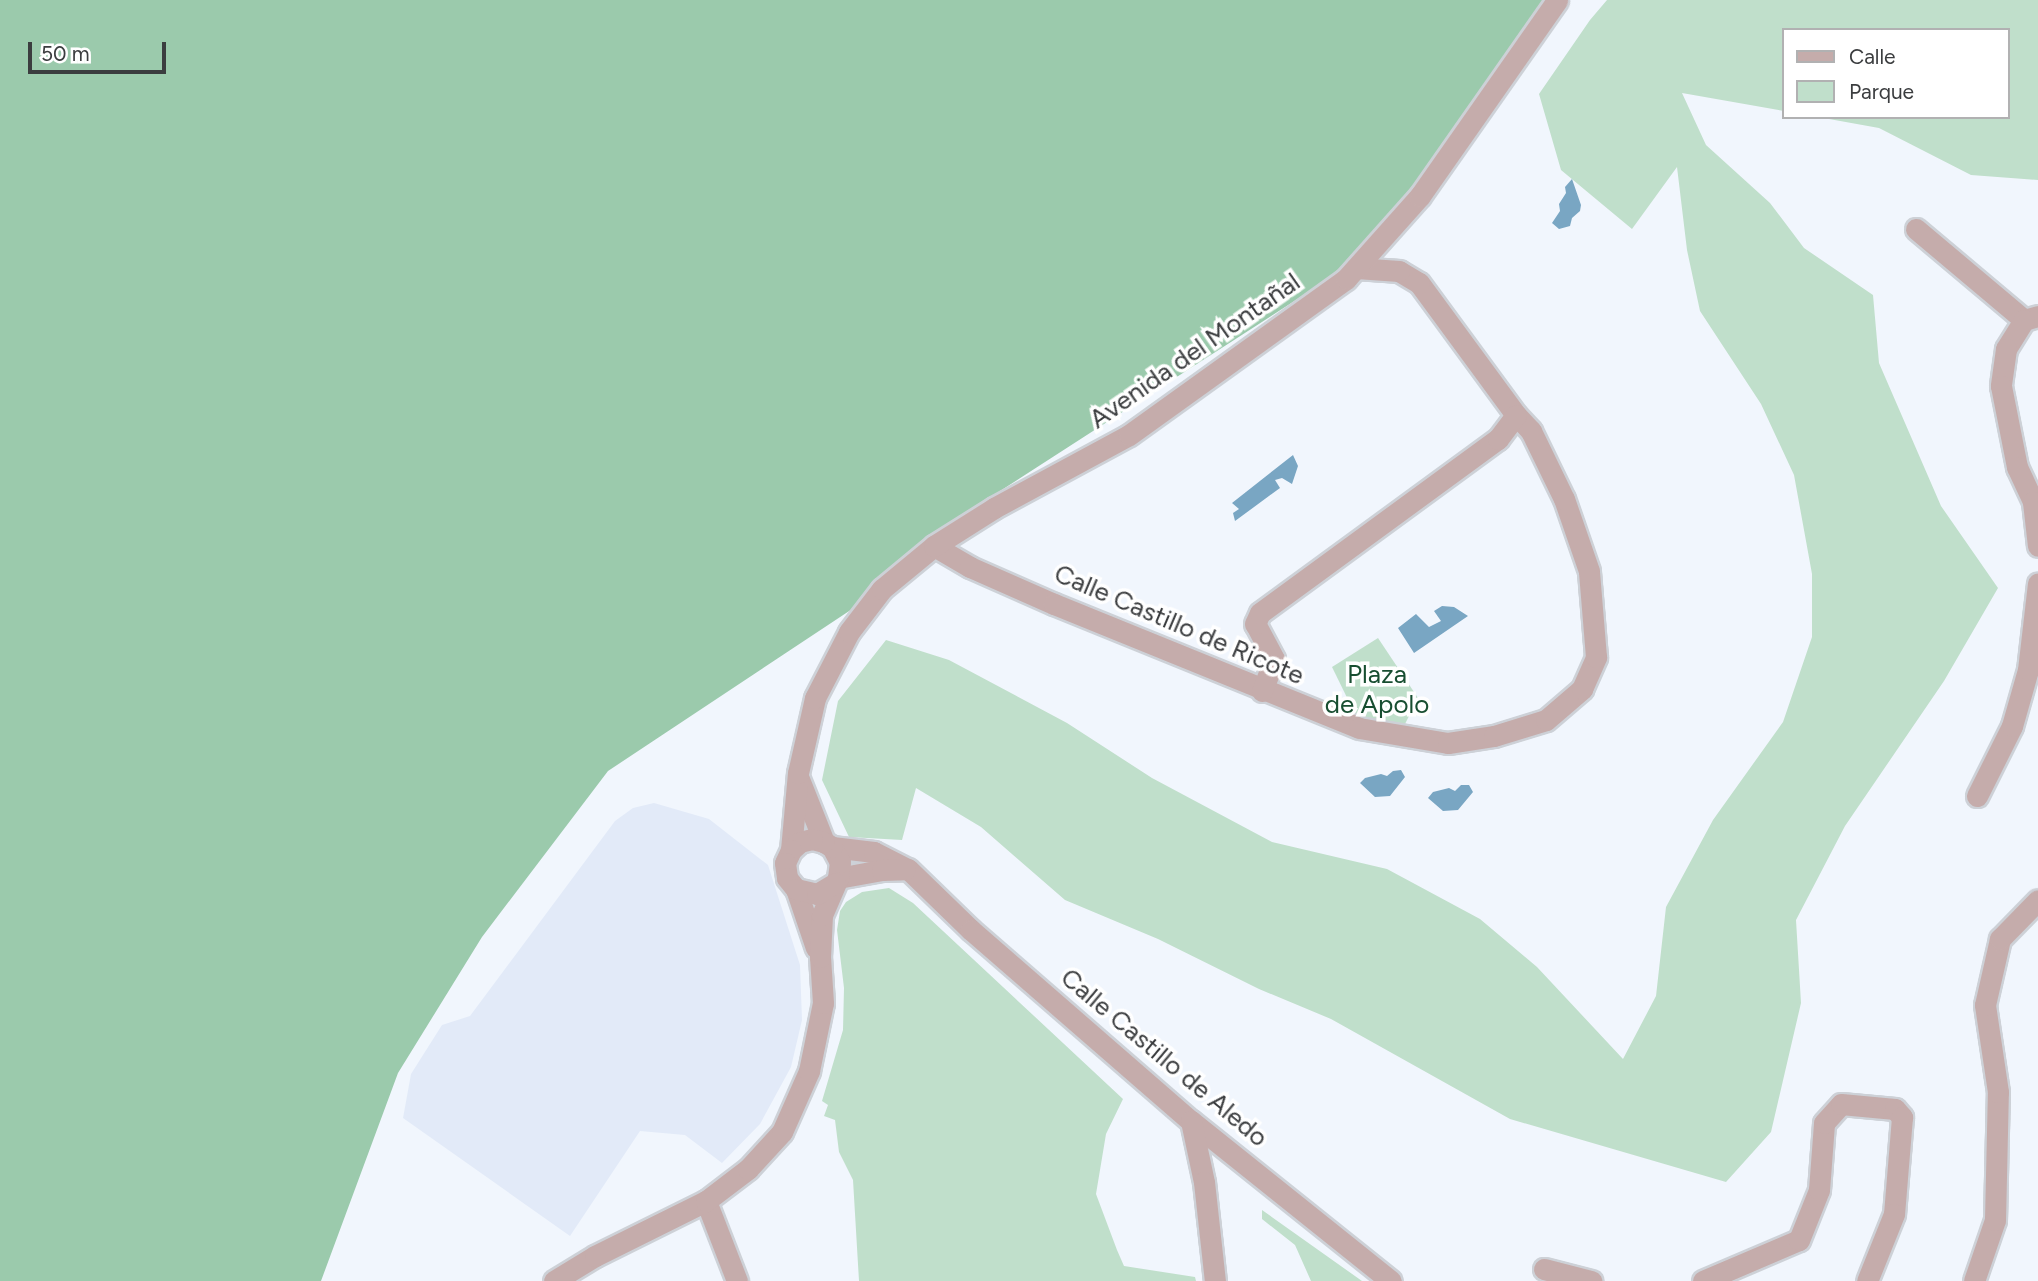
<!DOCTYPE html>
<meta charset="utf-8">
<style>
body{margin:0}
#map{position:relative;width:2038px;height:1281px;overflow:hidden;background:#f1f6fd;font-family:Figtree,sans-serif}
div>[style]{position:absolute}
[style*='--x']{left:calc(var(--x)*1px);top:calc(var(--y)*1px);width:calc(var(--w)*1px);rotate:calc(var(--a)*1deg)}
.built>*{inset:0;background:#e2eaf8}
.green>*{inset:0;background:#c0dfcb}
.forest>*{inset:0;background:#9bcaac}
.water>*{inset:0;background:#79a6c3}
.roads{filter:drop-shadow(2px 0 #cdd1d7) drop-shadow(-2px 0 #cdd1d7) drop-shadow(0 2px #cdd1d7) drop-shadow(0 -2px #cdd1d7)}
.minor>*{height:21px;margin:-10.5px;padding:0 10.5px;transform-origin:10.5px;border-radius:10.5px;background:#c5acab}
span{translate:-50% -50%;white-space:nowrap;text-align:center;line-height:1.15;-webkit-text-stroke:7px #fff;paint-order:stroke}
.street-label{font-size:26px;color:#3b3d3f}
.park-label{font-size:26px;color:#184e31}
.legend{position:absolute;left:1782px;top:28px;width:228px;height:91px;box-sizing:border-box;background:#fff;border:2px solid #b1b1b2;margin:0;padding:9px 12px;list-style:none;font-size:21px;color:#3b3d3f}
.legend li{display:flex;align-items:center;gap:14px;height:35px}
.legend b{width:35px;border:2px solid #b1b1b2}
.scale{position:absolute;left:28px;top:42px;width:138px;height:32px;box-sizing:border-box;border:4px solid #3b3d3f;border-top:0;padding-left:9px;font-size:21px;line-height:24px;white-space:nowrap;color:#3b3d3f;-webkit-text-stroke:5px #fff;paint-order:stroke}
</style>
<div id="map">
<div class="built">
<div style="clip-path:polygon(654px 803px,709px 819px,768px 865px,800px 965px,802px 1020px,791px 1067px,760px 1124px,722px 1163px,685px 1135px,640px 1131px,570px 1236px,403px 1118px,411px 1074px,442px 1025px,470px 1016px,615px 821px,633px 808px)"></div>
</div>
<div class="green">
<div style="clip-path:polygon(1607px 0,2038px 0,2038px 180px,1971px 175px,1879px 128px,1818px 117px,2008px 117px,2008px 30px,1784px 30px,1784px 111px,1682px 93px,1706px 145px,1770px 203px,1804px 248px,1873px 295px,1879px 363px,1941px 506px,1998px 588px,1944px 681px,1845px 826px,1796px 920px,1801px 1003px,1771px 1132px,1726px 1182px,1510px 1119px,1331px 1019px,1259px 989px,1158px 939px,1065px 900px,981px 827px,916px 788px,902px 840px,849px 837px,822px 780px,838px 701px,886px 640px,949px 660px,1067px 723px,1152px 778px,1272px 842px,1387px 869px,1480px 919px,1537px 967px,1623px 1059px,1656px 996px,1666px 907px,1713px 820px,1783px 722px,1812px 637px,1812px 574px,1794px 475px,1761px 404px,1700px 311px,1687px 250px,1677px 167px,1632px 229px,1561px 170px,1539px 94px,1590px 20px)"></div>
<div style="clip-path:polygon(1378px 638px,1418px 698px,1403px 728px,1356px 716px,1332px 667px)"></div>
<div style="clip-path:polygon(889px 888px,913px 903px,1123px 1099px,1106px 1134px,1096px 1194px,1117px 1250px,1124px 1266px,1195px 1277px,1196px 1281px,859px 1281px,853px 1180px,839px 1152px,835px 1120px,824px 1116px,828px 1105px,822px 1101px,843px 1030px,844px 988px,837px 930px,840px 911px,846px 902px,862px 892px)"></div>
<div style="clip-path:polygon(1262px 1210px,1362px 1281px,1311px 1281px,1295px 1245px,1262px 1219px)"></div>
</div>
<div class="forest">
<div style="clip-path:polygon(0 0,1557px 0,1386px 242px,997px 493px,896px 580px,608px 771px,482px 937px,398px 1073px,321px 1281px,0 1281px)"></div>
</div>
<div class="water">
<div style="clip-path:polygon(1572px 179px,1581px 205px,1580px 211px,1572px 218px,1570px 226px,1559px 229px,1552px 223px,1560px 211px,1559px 204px,1566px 193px,1565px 187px)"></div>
<div style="clip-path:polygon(1293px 455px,1298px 466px,1292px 484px,1282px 478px,1275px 480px,1280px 488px,1235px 521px,1233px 513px,1239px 509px,1232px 503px)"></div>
<div style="clip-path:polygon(1442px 606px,1454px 607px,1468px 616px,1414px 653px,1398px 628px,1416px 614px,1429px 627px,1441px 621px,1434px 611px)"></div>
<div style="clip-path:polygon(1401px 770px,1405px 777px,1390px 796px,1375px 797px,1360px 783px,1365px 778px,1381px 774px,1387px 776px,1393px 771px)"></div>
<div style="clip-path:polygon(1461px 785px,1469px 785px,1473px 792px,1458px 810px,1443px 811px,1428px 798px,1433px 792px,1449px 788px,1455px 791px)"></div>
</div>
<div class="roads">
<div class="minor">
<div style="--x:1916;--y:229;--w:141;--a:40.1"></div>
<div style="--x:2038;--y:316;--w:15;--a:164"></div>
<div style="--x:2024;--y:320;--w:34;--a:122"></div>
<div style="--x:2006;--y:349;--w:37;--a:98"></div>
<div style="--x:2001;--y:386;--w:83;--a:78.8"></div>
<div style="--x:2017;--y:467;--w:38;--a:65"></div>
<div style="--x:2033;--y:502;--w:44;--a:83.5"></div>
<div style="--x:934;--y:546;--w:42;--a:30.3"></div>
<div style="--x:970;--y:567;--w:92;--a:23.8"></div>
<div style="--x:1054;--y:604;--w:329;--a:22.1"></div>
<div style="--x:1359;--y:728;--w:90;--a:9.6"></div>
<div style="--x:1448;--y:743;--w:47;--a:-8.7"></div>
<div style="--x:1494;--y:736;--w:54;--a:-17.1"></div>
<div style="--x:1546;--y:720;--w:48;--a:-40.7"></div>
<div style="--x:1582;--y:689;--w:35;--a:-66"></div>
<div style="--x:1596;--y:657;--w:86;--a:-94.7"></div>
<div style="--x:1589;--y:571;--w:76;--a:-109.1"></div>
<div style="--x:1564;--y:499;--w:76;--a:-115.9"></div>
<div style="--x:1531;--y:431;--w:22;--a:-133"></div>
<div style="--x:1516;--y:415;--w:164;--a:-126.3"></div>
<div style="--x:1419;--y:283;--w:23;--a:-149"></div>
<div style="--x:1399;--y:271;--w:43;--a:-176"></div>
<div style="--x:1262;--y:691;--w:34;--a:-69"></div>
<div style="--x:1274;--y:659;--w:40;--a:-118"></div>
<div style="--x:1255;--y:624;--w:12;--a:-66"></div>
<div style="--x:1260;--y:613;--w:295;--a:-36.2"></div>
<div style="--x:1498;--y:439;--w:30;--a:-53"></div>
<div style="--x:799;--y:779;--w:68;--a:68.4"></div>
<div style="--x:1977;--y:796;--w:78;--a:-63.4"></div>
<div style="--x:2012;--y:726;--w:58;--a:-74.1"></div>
<div style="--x:2028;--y:670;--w:87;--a:-83.4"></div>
<div style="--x:832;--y:847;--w:42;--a:6.8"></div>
<div style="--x:874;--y:852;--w:38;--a:27"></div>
<div style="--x:908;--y:869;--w:88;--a:44.1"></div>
<div style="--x:971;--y:930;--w:291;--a:41"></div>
<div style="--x:1191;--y:1121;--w:256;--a:38.7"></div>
<div style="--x:791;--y:850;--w:77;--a:-84.8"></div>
<div style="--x:798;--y:773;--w:77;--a:-77.2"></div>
<div style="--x:815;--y:698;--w:74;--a:-62.7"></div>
<div style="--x:849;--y:632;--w:54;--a:-52.5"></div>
<div style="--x:882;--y:589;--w:67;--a:-39.6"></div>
<div style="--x:934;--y:546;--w:71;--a:-32.3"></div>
<div style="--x:994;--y:508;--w:153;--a:-28.4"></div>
<div style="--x:1129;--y:435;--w:267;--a:-35.7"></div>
<div style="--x:1346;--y:279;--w:111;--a:-48.3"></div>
<div style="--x:1420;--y:196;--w:239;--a:-55"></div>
<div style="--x:838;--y:878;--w:45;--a:-10.3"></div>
<div style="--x:882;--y:870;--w:23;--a:-2"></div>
<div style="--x:796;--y:889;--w:62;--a:71.3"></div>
<div style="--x:1191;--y:1121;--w:62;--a:78"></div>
<div style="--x:1204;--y:1182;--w:100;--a:83.7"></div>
<div style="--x:706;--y:1201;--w:86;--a:68.8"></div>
<div style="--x:1544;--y:1269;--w:49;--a:14.3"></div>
<div style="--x:554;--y:1281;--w:48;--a:-31.4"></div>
<div style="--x:595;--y:1256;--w:124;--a:-26.4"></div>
<div style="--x:706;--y:1201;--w:53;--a:-37.3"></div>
<div style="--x:748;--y:1169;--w:50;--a:-47.4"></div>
<div style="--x:782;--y:1132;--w:67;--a:-66.1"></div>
<div style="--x:809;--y:1071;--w:69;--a:-78.4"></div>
<div style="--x:823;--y:1003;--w:46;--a:-93.7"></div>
<div style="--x:820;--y:957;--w:42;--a:-87.3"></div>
<div style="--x:822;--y:915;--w:40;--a:-66.6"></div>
<div style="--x:838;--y:878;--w:16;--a:-83"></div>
<div style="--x:840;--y:862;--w:17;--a:-118"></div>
<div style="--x:832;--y:847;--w:9;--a:-148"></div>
<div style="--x:824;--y:842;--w:12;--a:-166"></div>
<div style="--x:812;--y:839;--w:12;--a:166"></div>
<div style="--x:800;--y:842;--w:12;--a:138"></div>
<div style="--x:791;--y:850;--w:14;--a:115"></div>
<div style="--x:785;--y:863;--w:15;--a:82"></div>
<div style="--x:787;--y:878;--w:14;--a:51"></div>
<div style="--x:796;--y:889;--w:22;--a:13"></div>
<div style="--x:817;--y:894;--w:21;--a:-31"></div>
<div style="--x:1703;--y:1281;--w:104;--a:-23.1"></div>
<div style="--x:1799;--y:1240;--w:54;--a:-68.2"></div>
<div style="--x:1819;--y:1190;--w:67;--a:-85.7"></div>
<div style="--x:1824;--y:1123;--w:25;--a:-48"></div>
<div style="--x:1841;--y:1104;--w:54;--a:5.3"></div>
<div style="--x:1895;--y:1109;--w:11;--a:49"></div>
<div style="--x:1902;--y:1117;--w:97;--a:94.7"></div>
<div style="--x:1894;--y:1214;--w:72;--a:111.9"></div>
<div style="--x:1974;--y:1281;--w:65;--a:-71"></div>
<div style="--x:1995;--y:1220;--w:128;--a:-88.7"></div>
<div style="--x:1998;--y:1092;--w:88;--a:-98.5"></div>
<div style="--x:1985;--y:1005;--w:68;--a:-77.2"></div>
<div style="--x:2000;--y:939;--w:54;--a:-45.7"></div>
</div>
</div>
<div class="street-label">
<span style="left:1195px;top:351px;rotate:-35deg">Avenida del Montañal</span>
<span style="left:1179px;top:625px;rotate:23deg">Calle Castillo de Ricote</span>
<span style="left:1164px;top:1058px;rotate:40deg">Calle Castillo de Aledo</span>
</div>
<div class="park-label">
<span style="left:1377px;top:690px">Plaza<br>de Apolo</span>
</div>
<ul class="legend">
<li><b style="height:9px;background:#c5acab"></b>Calle</li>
<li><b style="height:19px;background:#c0dfcb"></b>Parque</li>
</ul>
<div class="scale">50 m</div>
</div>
